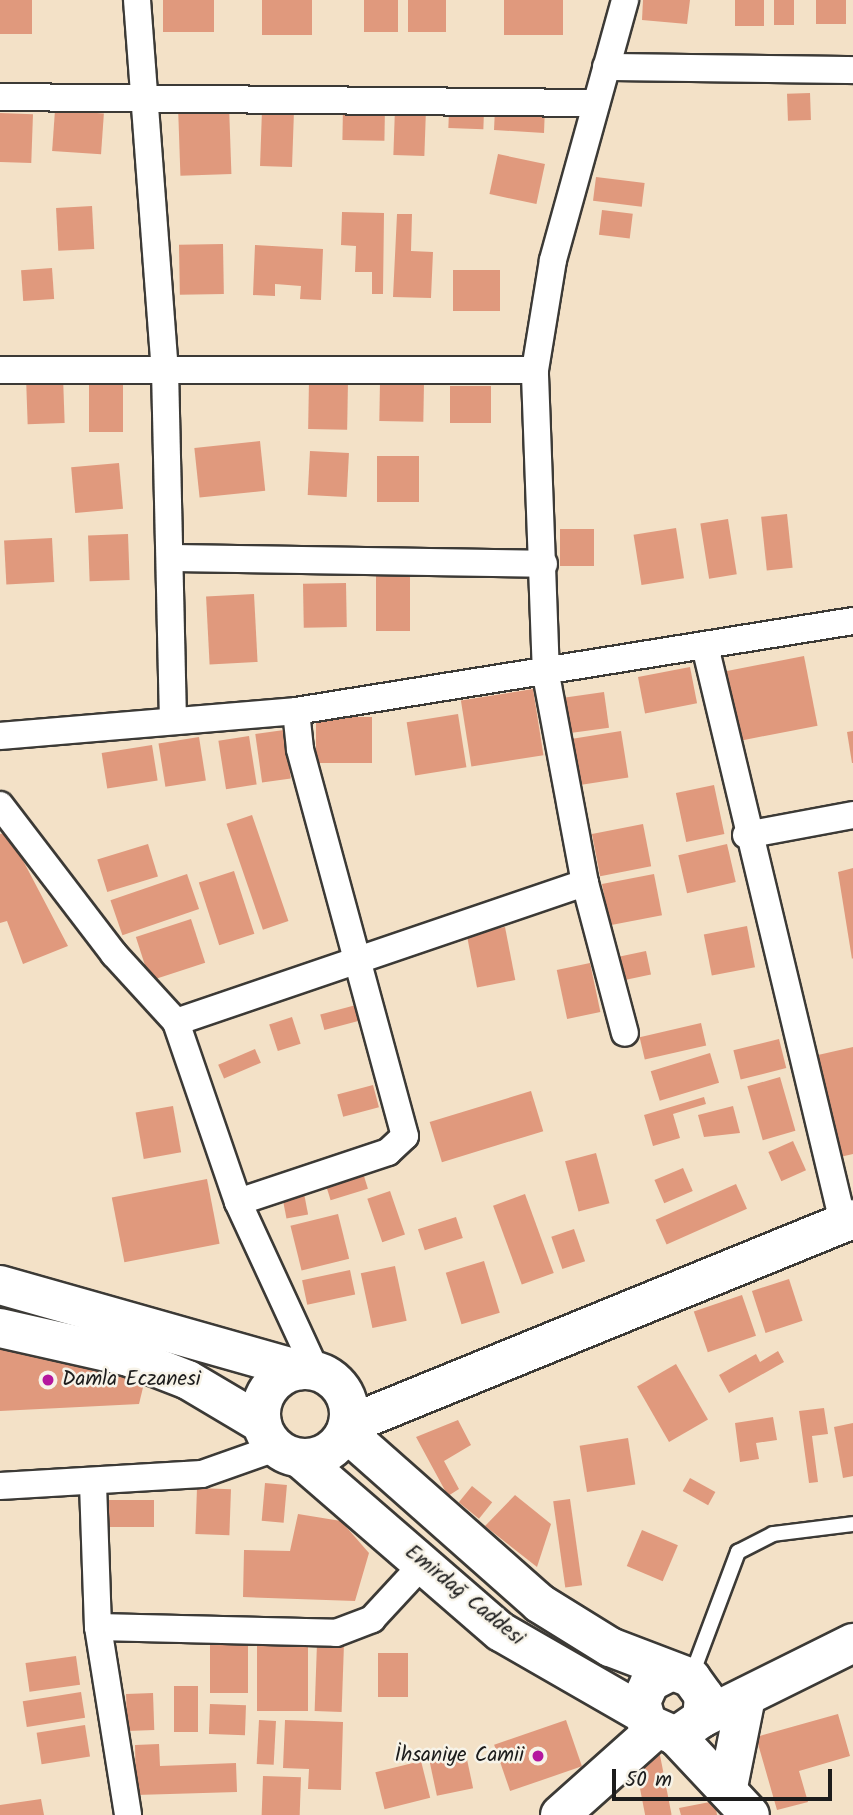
<!DOCTYPE html>
<meta charset="utf-8">
<style>
body{margin:0}
#map{position:relative;width:853px;height:1815px;overflow:hidden;background:#f3e1c7;font-family:Kalam,sans-serif}
div>[style]{position:absolute}
[style*='--x']{left:calc(var(--x)*1px);top:calc(var(--y)*1px);width:calc(var(--w)*1px);rotate:calc(var(--a)*1deg)}
.building>*{inset:0;background:#e0997d;transform-origin:0 0}
.roads{filter:drop-shadow(2px 0 #3c3a36) drop-shadow(-2px 0 #3c3a36) drop-shadow(0 2px #3c3a36) drop-shadow(0 -2px #3c3a36)}
.lane>*{height:14px;margin:-7px;padding:0 7px;transform-origin:7px;border-radius:7px;background:#fff}
.street>*{height:26px;margin:-13px;padding:0 13px;transform-origin:13px;border-radius:13px;background:#fff}
.secondary>*{height:38px;margin:-19px;padding:0 19px;transform-origin:19px;border-radius:19px;background:#fff}
.secondary>.ring{margin:-19px;padding:0;box-sizing:content-box;background:none;border:38px solid #fff;border-radius:50%}
.dots>*{width:19px;height:19px;translate:-50% -50%;box-sizing:border-box;border:4px solid #f7f3e8;border-radius:50%}
span{translate:-50% -50%;white-space:nowrap;text-align:center;line-height:1.15;-webkit-text-stroke:5px #f7f3e8;paint-order:stroke}
.poi-label{font-size:21px;color:#1c1c1c}
.left{translate:0 -50%;text-align:left}
.right{translate:-100% -50%;text-align:right}
.street-label{font-size:21px;color:#1c1c1c}
.scale{position:absolute;left:612px;top:1769px;width:220px;height:32px;box-sizing:border-box;border:4px solid #1c1c1c;border-top:0;padding-left:9px;font-size:21px;line-height:24px;white-space:nowrap;color:#1c1c1c;-webkit-text-stroke:5px #f7f3e8;paint-order:stroke}
</style>
<div id="map">
<div class="building">
<div style="left:0;top:0;width:32px;height:34px"></div>
<div style="left:163px;top:0;width:51px;height:32px"></div>
<div style="left:262px;top:0;width:50px;height:35px"></div>
<div style="left:364px;top:0;width:34px;height:32px"></div>
<div style="left:408px;top:0;width:38px;height:32px"></div>
<div style="left:504px;top:0;width:59px;height:35px"></div>
<div style="clip-path:polygon(643px 0,690px 0,687px 24px,642px 20px)"></div>
<div style="left:735px;top:0;width:29px;height:26px"></div>
<div style="left:774px;top:0;width:20px;height:25px"></div>
<div style="left:816px;top:0;width:30px;height:24px"></div>
<div style="left:810px;top:93px;width:27px;height:23px;rotate:88deg"></div>
<div style="left:229px;top:105px;width:69px;height:51px;rotate:88deg"></div>
<div style="left:343px;top:106px;width:42px;height:34px;rotate:1deg"></div>
<div style="clip-path:polygon(545px 106px,544px 133px,494px 130px,495px 109px)"></div>
<div style="left:395px;top:108px;width:31px;height:47px;rotate:2deg"></div>
<div style="left:55px;top:110px;width:49px;height:41px;rotate:4deg"></div>
<div style="left:262px;top:110px;width:32px;height:56px;rotate:2deg"></div>
<div style="left:449px;top:110px;width:35px;height:18px;rotate:2deg"></div>
<div style="left:0;top:113px;width:33px;height:49px;rotate:2deg"></div>
<div style="left:498px;top:154px;width:48px;height:41px;rotate:12deg"></div>
<div style="left:596px;top:177px;width:49px;height:24px;rotate:7deg"></div>
<div style="left:92px;top:206px;width:43px;height:36px;rotate:87deg"></div>
<div style="left:602px;top:210px;width:31px;height:25px;rotate:7deg"></div>
<div style="clip-path:polygon(342px 212px,384px 213px,383px 294px,372px 294px,372px 272px,355px 272px,356px 246px,341px 245px)"></div>
<div style="clip-path:polygon(397px 214px,412px 214px,411px 251px,433px 252px,431px 298px,393px 297px)"></div>
<div style="left:223px;top:244px;width:50px;height:44px;rotate:89deg"></div>
<div style="clip-path:polygon(255px 245px,323px 249px,321px 300px,300px 299px,301px 286px,275px 284px,275px 296px,253px 295px)"></div>
<div style="left:52px;top:268px;width:31px;height:31px;rotate:86deg"></div>
<div style="left:453px;top:270px;width:47px;height:41px"></div>
<div style="left:63px;top:376px;width:47px;height:37px;rotate:88deg"></div>
<div style="left:89px;top:379px;width:34px;height:53px"></div>
<div style="left:309px;top:380px;width:39px;height:49px;rotate:1deg"></div>
<div style="left:380px;top:382px;width:44px;height:39px;rotate:1deg"></div>
<div style="left:450px;top:386px;width:41px;height:37px"></div>
<div style="left:260px;top:441px;width:50px;height:66px;rotate:84deg"></div>
<div style="left:310px;top:451px;width:39px;height:44px;rotate:3deg"></div>
<div style="left:377px;top:456px;width:42px;height:46px"></div>
<div style="left:119px;top:463px;width:46px;height:48px;rotate:85deg"></div>
<div style="left:787px;top:514px;width:54px;height:26px;rotate:84deg"></div>
<div style="left:728px;top:519px;width:56px;height:28px;rotate:81deg"></div>
<div style="left:676px;top:528px;width:51px;height:43px;rotate:81deg"></div>
<div style="left:560px;top:529px;width:34px;height:37px"></div>
<div style="left:128px;top:534px;width:46px;height:40px;rotate:88deg"></div>
<div style="left:52px;top:538px;width:44px;height:48px;rotate:87deg"></div>
<div style="left:376px;top:572px;width:34px;height:59px"></div>
<div style="left:346px;top:583px;width:44px;height:43px;rotate:89deg"></div>
<div style="left:254px;top:594px;width:68px;height:48px;rotate:87deg"></div>
<div style="left:804px;top:656px;width:71px;height:85px;rotate:79deg"></div>
<div style="left:690px;top:667px;width:37px;height:53px;rotate:79deg"></div>
<div style="left:533px;top:689px;width:67px;height:73px;rotate:81deg"></div>
<div style="left:604px;top:692px;width:36px;height:39px;rotate:82deg"></div>
<div style="left:458px;top:714px;width:54px;height:52px;rotate:81deg"></div>
<div style="left:316px;top:717px;width:56px;height:46px"></div>
<div style="left:284px;top:730px;width:49px;height:29px;rotate:82deg"></div>
<div style="left:621px;top:731px;width:47px;height:49px;rotate:81deg"></div>
<div style="clip-path:polygon(853px 731px,853px 763px,852px 763px,847px 732px)"></div>
<div style="left:249px;top:736px;width:49px;height:31px;rotate:81deg"></div>
<div style="left:199px;top:737px;width:44px;height:41px;rotate:81deg"></div>
<div style="left:152px;top:745px;width:36px;height:51px;rotate:81deg"></div>
<div style="left:714px;top:785px;width:50px;height:39px;rotate:78deg"></div>
<div style="left:252px;top:815px;width:112px;height:27px;rotate:71deg"></div>
<div style="left:643px;top:824px;width:43px;height:52px;rotate:79deg"></div>
<div style="clip-path:polygon(8px 832px,68px 946px,23px 964px,7px 921px,0 923px,0 834px)"></div>
<div style="left:148px;top:844px;width:34px;height:53px;rotate:73deg"></div>
<div style="left:727px;top:844px;width:39px;height:50px;rotate:77deg"></div>
<div style="clip-path:polygon(853px 868px,853px 958px,852px 959px,838px 872px)"></div>
<div style="left:234px;top:871px;width:66px;height:37px;rotate:72deg"></div>
<div style="left:187px;top:874px;width:37px;height:81px;rotate:71deg"></div>
<div style="left:654px;top:874px;width:42px;height:53px;rotate:79deg"></div>
<div style="left:191px;top:919px;width:46px;height:58px;rotate:72deg"></div>
<div style="left:747px;top:926px;width:42px;height:44px;rotate:79deg"></div>
<div style="left:505px;top:927px;width:54px;height:39px;rotate:79deg"></div>
<div style="left:646px;top:951px;width:24px;height:28px;rotate:78deg"></div>
<div style="left:590px;top:963px;width:50px;height:34px;rotate:78deg"></div>
<div style="left:356px;top:1005px;width:16px;height:37px;rotate:75deg"></div>
<div style="left:292px;top:1017px;width:28px;height:24px;rotate:72deg"></div>
<div style="left:701px;top:1023px;width:23px;height:63px;rotate:77deg"></div>
<div style="left:779px;top:1039px;width:30px;height:47px;rotate:76deg"></div>
<div style="clip-path:polygon(853px 1047px,853px 1154px,840px 1157px,818px 1055px)"></div>
<div style="left:255px;top:1049px;width:15px;height:40px;rotate:67deg"></div>
<div style="left:710px;top:1053px;width:31px;height:62px;rotate:73deg"></div>
<div style="left:780px;top:1077px;width:56px;height:34px;rotate:74deg"></div>
<div style="left:373px;top:1085px;width:23px;height:37px;rotate:75deg"></div>
<div style="left:531px;top:1091px;width:42px;height:106px;rotate:73deg"></div>
<div style="clip-path:polygon(704px 1097px,706px 1104px,673px 1114px,680px 1138px,653px 1146px,644px 1115px)"></div>
<div style="left:173px;top:1106px;width:47px;height:38px;rotate:80deg"></div>
<div style="clip-path:polygon(733px 1106px,740px 1133px,704px 1137px,698px 1115px)"></div>
<div style="left:793px;top:1141px;width:32px;height:27px;rotate:66deg"></div>
<div style="left:596px;top:1153px;width:52px;height:32px;rotate:75deg"></div>
<div style="left:360px;top:1163px;width:27px;height:39px;rotate:73deg"></div>
<div style="left:683px;top:1168px;width:25px;height:31px;rotate:67deg"></div>
<div style="left:207px;top:1179px;width:66px;height:97px;rotate:79deg"></div>
<div style="left:302px;top:1183px;width:32px;height:22px;rotate:79deg"></div>
<div style="left:736px;top:1184px;width:27px;height:88px;rotate:66deg"></div>
<div style="left:390px;top:1191px;width:46px;height:24px;rotate:71deg"></div>
<div style="left:525px;top:1194px;width:84px;height:34px;rotate:70deg"></div>
<div style="left:338px;top:1214px;width:46px;height:49px;rotate:76deg"></div>
<div style="left:456px;top:1217px;width:22px;height:40px;rotate:72deg"></div>
<div style="left:574px;top:1229px;width:34px;height:24px;rotate:71deg"></div>
<div style="left:484px;top:1261px;width:54px;height:40px;rotate:73deg"></div>
<div style="left:395px;top:1266px;width:56px;height:35px;rotate:78deg"></div>
<div style="left:350px;top:1270px;width:25px;height:49px;rotate:78deg"></div>
<div style="left:789px;top:1279px;width:44px;height:39px;rotate:72deg"></div>
<div style="left:742px;top:1295px;width:43px;height:51px;rotate:71deg"></div>
<div style="clip-path:polygon(0 1335px,147px 1371px,139px 1404px,0 1411px)"></div>
<div style="clip-path:polygon(778px 1351px,784px 1362px,729px 1393px,719px 1375px,756px 1354px,760px 1362px)"></div>
<div style="left:676px;top:1364px;width:64px;height:45px;rotate:60deg"></div>
<div style="clip-path:polygon(824px 1408px,828px 1434px,812px 1436px,818px 1482px,809px 1483px,799px 1411px)"></div>
<div style="clip-path:polygon(773px 1417px,777px 1440px,756px 1443px,759px 1459px,740px 1462px,735px 1423px)"></div>
<div style="clip-path:polygon(458px 1420px,471px 1445px,444px 1461px,459px 1489px,448px 1496px,416px 1437px)"></div>
<div style="clip-path:polygon(853px 1423px,853px 1476px,843px 1478px,834px 1427px)"></div>
<div style="left:628px;top:1438px;width:47px;height:49px;rotate:81deg"></div>
<div style="left:690px;top:1478px;width:29px;height:15px;rotate:29deg"></div>
<div style="left:265px;top:1483px;width:22px;height:38px;rotate:5deg"></div>
<div style="left:472px;top:1486px;width:26px;height:21px;rotate:39deg"></div>
<div style="left:197px;top:1488px;width:34px;height:46px;rotate:2deg"></div>
<div style="clip-path:polygon(515px 1495px,551px 1524px,537px 1567px,485px 1526px)"></div>
<div style="left:570px;top:1499px;width:87px;height:17px;rotate:82deg"></div>
<div style="left:154px;top:1500px;width:27px;height:45px;rotate:90deg"></div>
<div style="clip-path:polygon(298px 1514px,341px 1521px,369px 1553px,355px 1601px,243px 1597px,244px 1550px,290px 1551px)"></div>
<div style="left:642px;top:1530px;width:39px;height:39px;rotate:23deg"></div>
<div style="left:210px;top:1640px;width:38px;height:53px"></div>
<div style="left:257px;top:1641px;width:51px;height:70px"></div>
<div style="left:317px;top:1643px;width:27px;height:68px;rotate:2deg"></div>
<div style="left:378px;top:1653px;width:30px;height:44px"></div>
<div style="left:76px;top:1656px;width:29px;height:51px;rotate:82deg"></div>
<div style="left:174px;top:1686px;width:24px;height:46px"></div>
<div style="left:81px;top:1692px;width:26px;height:59px;rotate:81deg"></div>
<div style="left:153px;top:1693px;width:37px;height:27px;rotate:88deg"></div>
<div style="left:210px;top:1704px;width:36px;height:30px;rotate:2deg"></div>
<div style="clip-path:polygon(838px 1714px,850px 1756px,799px 1771px,808px 1802px,777px 1810px,756px 1737px)"></div>
<div style="left:259px;top:1720px;width:17px;height:44px;rotate:3deg"></div>
<div style="clip-path:polygon(285px 1720px,343px 1722px,341px 1790px,308px 1789px,309px 1769px,283px 1768px)"></div>
<div style="left:566px;top:1720px;width:49px;height:76px;rotate:71deg"></div>
<div style="left:85px;top:1725px;width:32px;height:49px;rotate:81deg"></div>
<div style="clip-path:polygon(159px 1744px,160px 1766px,236px 1763px,237px 1792px,136px 1795px,135px 1745px)"></div>
<div style="left:465px;top:1750px;width:39px;height:37px;rotate:78deg"></div>
<div style="left:659px;top:1750px;width:66px;height:26px;rotate:79deg"></div>
<div style="left:421px;top:1761px;width:38px;height:47px;rotate:76deg"></div>
<div style="left:263px;top:1776px;width:38px;height:39px;rotate:2deg"></div>
<div style="clip-path:polygon(41px 1799px,44px 1815px,0 1815px,0 1805px)"></div>
<div style="clip-path:polygon(715px 1801px,717px 1815px,681px 1815px,679px 1808px)"></div>
</div>
<div class="roads">
<div class="lane">
<div style="--x:691;--y:1677;--w:134;--a:-69.4"></div>
<div style="--x:738;--y:1552;--w:39;--a:-27"></div>
<div style="--x:773;--y:1534;--w:81;--a:-7.1"></div>
</div>
<div class="street">
<div style="--x:137;--y:0;--w:370;--a:85.7"></div>
<div style="--x:165;--y:369;--w:348;--a:88.7"></div>
<div style="--x:606;--y:67;--w:247;--a:0.7"></div>
<div style="--x:0;--y:97;--w:596;--a:0.58"></div>
<div style="--x:0;--y:370;--w:535;--a:0"></div>
<div style="--x:171;--y:558;--w:373;--a:0.9"></div>
<div style="--x:705;--y:646;--w:592;--a:76.53"></div>
<div style="--x:0;--y:736;--w:297;--a:-4.8"></div>
<div style="--x:296;--y:711;--w:564;--a:-9.18"></div>
<div style="--x:0;--y:805;--w:188;--a:52.6"></div>
<div style="--x:114;--y:954;--w:92;--a:47.6"></div>
<div style="--x:176;--y:1022;--w:190;--a:71"></div>
<div style="--x:238;--y:1202;--w:186;--a:65.2"></div>
<div style="--x:746;--y:835;--w:109;--a:-10.6"></div>
<div style="--x:585;--y:883;--w:155;--a:75.1"></div>
<div style="--x:176;--y:1022;--w:432;--a:-18.8"></div>
<div style="--x:585;--y:883;--w:212;--a:-100.6"></div>
<div style="--x:546;--y:675;--w:305;--a:-92.1"></div>
<div style="--x:535;--y:370;--w:111;--a:-80.7"></div>
<div style="--x:553;--y:260;--w:270;--a:-74.5"></div>
<div style="--x:238;--y:1202;--w:158;--a:-18.4"></div>
<div style="--x:388;--y:1152;--w:23;--a:-43"></div>
<div style="--x:405;--y:1136;--w:401;--a:-105.2"></div>
<div style="--x:300;--y:749;--w:38;--a:-96"></div>
<div style="--x:93;--y:1484;--w:143;--a:88"></div>
<div style="--x:98;--y:1627;--w:190;--a:80.9"></div>
<div style="--x:0;--y:1486;--w:202;--a:-3.4"></div>
<div style="--x:202;--y:1474;--w:78;--a:-19.4"></div>
<div style="--x:98;--y:1627;--w:238;--a:1.4"></div>
<div style="--x:336;--y:1633;--w:39;--a:-21"></div>
<div style="--x:372;--y:1619;--w:75;--a:-47.2"></div>
</div>
<div class="secondary">
<div style="--x:0;--y:1285;--w:313;--a:15.8"></div>
<div style="--x:0;--y:1328;--w:132;--a:12.7"></div>
<div style="--x:129;--y:1357;--w:63;--a:21.3"></div>
<div style="--x:188;--y:1380;--w:86;--a:30.7"></div>
<div class="ring" style="left:261px;top:1370px;width:50px;height:50px"></div>
<div style="--x:348;--y:1425;--w:545;--a:-22.19"></div>
<div style="--x:346;--y:1432;--w:258;--a:41.5"></div>
<div style="--x:539;--y:1603;--w:84;--a:31.8"></div>
<div style="--x:610;--y:1647;--w:87;--a:20.9"></div>
<div style="--x:691;--y:1678;--w:22;--a:54"></div>
<div style="--x:704;--y:1696;--w:22;--a:95"></div>
<div style="--x:702;--y:1718;--w:32;--a:145"></div>
<div style="--x:676;--y:1736;--w:32;--a:-156"></div>
<div style="--x:647;--y:1723;--w:22;--a:-106"></div>
<div style="--x:641;--y:1702;--w:22;--a:-66"></div>
<div style="--x:650;--y:1682;--w:22;--a:-27"></div>
<div style="--x:301;--y:1459;--w:264;--a:40.9"></div>
<div style="--x:501;--y:1632;--w:163;--a:29.9"></div>
<div style="--x:702;--y:1718;--w:169;--a:-26.4"></div>
<div style="--x:676;--y:1736;--w:108;--a:46.9"></div>
<div style="--x:729;--y:1782;--w:87;--a:-78.7"></div>
<div style="--x:560;--y:1815;--w:127;--a:-41.8"></div>
</div>
</div>
<div class="dots">
<div style="left:48px;top:1380px;background:#b5179e"></div>
<div style="left:538px;top:1756px;background:#b5179e"></div>
</div>
<div class="poi-label">
<span class="left" style="left:62px;top:1380px">Damla Eczanesi</span>
<span class="right" style="left:524px;top:1756px">İhsaniye Camii</span>
</div>
<div class="street-label">
<span style="left:464px;top:1596px;rotate:39deg">Emirdağ Caddesi</span>
</div>
<div class="scale">50 m</div>
</div>
